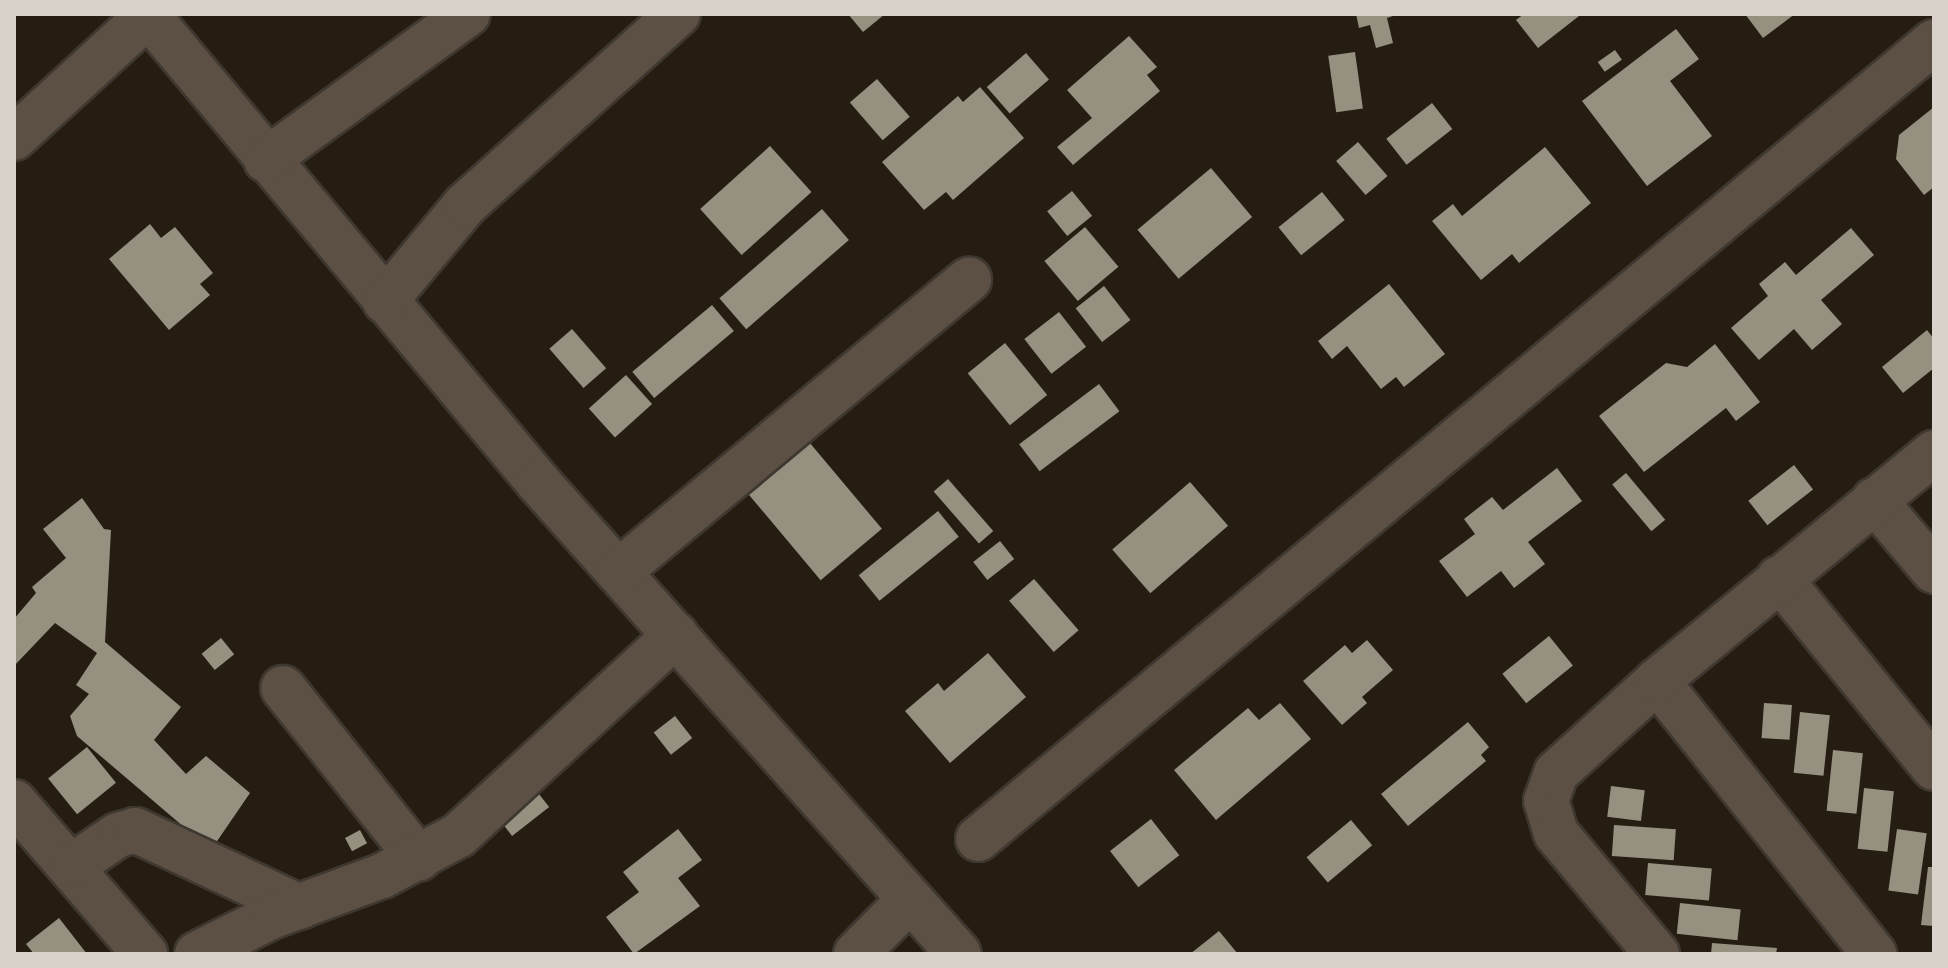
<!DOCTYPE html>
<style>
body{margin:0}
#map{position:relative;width:1948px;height:968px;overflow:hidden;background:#261d12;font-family:"Roboto Condensed",sans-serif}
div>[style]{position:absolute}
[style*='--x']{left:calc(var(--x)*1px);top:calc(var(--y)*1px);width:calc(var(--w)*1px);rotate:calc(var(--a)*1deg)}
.building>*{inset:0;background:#95907f;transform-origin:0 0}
.roads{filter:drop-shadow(2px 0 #3f3831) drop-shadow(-2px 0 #3f3831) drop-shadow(0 2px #3f3831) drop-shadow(0 -2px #3f3831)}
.minor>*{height:44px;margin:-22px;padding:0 22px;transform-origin:22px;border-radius:22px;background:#5b5043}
span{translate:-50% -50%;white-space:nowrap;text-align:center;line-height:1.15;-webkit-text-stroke:8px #1d1409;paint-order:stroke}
.frame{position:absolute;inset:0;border:16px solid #d8d2ca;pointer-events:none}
</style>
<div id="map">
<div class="building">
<div style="clip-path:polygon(848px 14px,885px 14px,863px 32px)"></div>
<div style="clip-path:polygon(1356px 14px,1399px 14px,1387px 18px,1393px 43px,1376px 48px,1370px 25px,1359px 28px)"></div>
<div style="clip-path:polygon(1524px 14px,1578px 14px,1579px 16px,1538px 48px,1516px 20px)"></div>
<div style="clip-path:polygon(1745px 14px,1795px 14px,1763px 38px)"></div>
<div style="clip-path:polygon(1676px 29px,1699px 59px,1670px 81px,1712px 136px,1647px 186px,1582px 101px)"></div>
<div style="clip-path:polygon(1129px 36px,1157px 67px,1147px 75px,1160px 91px,1073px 165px,1057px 147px,1092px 118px,1067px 90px)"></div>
<div style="left:1615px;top:50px;width:12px;height:21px;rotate:55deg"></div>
<div style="left:1355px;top:52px;width:57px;height:27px;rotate:82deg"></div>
<div style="left:1026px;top:53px;width:35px;height:52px;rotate:49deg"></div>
<div style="left:877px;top:79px;width:50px;height:36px;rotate:49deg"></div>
<div style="clip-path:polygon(980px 87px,1024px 138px,953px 200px,946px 192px,924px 210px,882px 162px,958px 96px,963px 102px)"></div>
<div style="left:1432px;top:103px;width:33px;height:58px;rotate:52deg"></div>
<div style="clip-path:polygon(1934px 107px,1934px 187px,1924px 195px,1896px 159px,1899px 135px)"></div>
<div style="left:1358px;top:142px;width:45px;height:29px;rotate:49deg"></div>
<div style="left:770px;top:146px;width:62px;height:94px;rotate:48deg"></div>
<div style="clip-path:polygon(1545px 147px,1591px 203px,1519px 263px,1512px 254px,1481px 280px,1432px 221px,1453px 204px,1462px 216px)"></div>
<div style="left:1211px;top:168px;width:64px;height:96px;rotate:50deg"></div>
<div style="left:1072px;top:191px;width:32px;height:32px;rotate:51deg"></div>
<div style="left:1322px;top:192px;width:36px;height:56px;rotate:51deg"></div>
<div style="left:822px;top:209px;width:41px;height:136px;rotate:49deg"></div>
<div style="clip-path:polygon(150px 224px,161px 238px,175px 227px,213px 273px,200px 284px,210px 295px,169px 330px,109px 259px)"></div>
<div style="left:1085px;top:227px;width:52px;height:53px;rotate:50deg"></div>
<div style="clip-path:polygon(1851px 228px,1874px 255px,1821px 300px,1842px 324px,1812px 350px,1794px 329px,1759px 360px,1731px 328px,1768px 296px,1759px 284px,1785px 262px,1796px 275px)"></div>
<div style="clip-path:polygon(1389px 284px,1445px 354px,1404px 387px,1396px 377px,1381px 389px,1347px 346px,1332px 359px,1318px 341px)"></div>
<div style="left:1104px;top:286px;width:43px;height:36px;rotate:52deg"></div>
<div style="left:712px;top:305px;width:34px;height:104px;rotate:50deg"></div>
<div style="left:1059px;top:312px;width:44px;height:44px;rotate:52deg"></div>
<div style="left:572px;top:329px;width:52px;height:30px;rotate:49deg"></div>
<div style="clip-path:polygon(1927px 330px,1934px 339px,1934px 368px,1903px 393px,1882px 367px)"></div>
<div style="left:1005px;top:343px;width:67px;height:48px;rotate:51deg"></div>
<div style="clip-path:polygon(1715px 344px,1760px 402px,1736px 421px,1726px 408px,1644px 472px,1599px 416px,1666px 363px,1687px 367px)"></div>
<div style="left:626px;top:375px;width:39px;height:50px;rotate:48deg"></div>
<div style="left:1099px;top:384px;width:34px;height:100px;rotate:53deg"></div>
<div style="left:799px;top:430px;width:129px;height:80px;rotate:50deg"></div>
<div style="left:1794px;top:465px;width:31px;height:58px;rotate:52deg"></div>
<div style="clip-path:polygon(1557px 468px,1582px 501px,1528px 542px,1545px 564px,1514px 588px,1501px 571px,1467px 597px,1439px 561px,1475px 534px,1464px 519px,1492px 497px,1503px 510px)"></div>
<div style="left:1626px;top:473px;width:61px;height:18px;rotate:50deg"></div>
<div style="left:948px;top:479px;width:69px;height:19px;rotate:49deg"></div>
<div style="left:1190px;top:482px;width:58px;height:103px;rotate:49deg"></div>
<div style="clip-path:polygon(82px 498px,104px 529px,111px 530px,105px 642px,181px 707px,154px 740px,186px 774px,206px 756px,250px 793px,211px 850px,77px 736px,70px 716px,89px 694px,76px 685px,97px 653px,55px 623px,14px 666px,14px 619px,36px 593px,32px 587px,66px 558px,43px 529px)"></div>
<div style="left:938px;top:511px;width:33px;height:102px;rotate:51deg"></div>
<div style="left:1000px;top:541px;width:23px;height:34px;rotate:52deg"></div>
<div style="left:1034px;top:579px;width:68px;height:33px;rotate:49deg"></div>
<div style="left:1549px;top:636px;width:38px;height:60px;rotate:51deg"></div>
<div style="left:221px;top:638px;width:21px;height:25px;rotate:51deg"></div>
<div style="clip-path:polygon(1367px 640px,1393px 670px,1362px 697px,1367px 703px,1342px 725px,1303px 681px,1345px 645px,1352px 653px)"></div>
<div style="clip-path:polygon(988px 653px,1026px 697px,950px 763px,905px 711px,938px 683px,944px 691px)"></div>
<div style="clip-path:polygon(1280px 703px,1311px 739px,1216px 820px,1174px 770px,1248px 708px,1259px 720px)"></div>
<div style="left:1764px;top:703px;width:28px;height:35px;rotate:4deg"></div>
<div style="left:1800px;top:712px;width:30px;height:61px;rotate:6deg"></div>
<div style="left:675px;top:716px;width:28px;height:27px;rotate:52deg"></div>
<div style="clip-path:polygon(1468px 722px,1489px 747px,1481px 755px,1486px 761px,1408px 826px,1381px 794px)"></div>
<div style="left:87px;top:747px;width:46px;height:50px;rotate:51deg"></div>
<div style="left:1833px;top:750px;width:30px;height:61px;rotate:6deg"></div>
<div style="left:1611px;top:786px;width:34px;height:31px;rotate:7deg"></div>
<div style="left:1864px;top:788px;width:30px;height:61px;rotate:6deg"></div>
<div style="left:535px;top:789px;width:23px;height:47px;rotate:52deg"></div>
<div style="left:1151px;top:819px;width:46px;height:52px;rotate:52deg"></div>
<div style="left:1351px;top:820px;width:33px;height:58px;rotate:50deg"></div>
<div style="left:1614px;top:825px;width:62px;height:31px;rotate:4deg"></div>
<div style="clip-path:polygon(678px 829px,702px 860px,678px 878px,700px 906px,634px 954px,606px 917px,639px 892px,623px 872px)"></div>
<div style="left:1897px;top:829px;width:30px;height:62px;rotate:8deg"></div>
<div style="left:360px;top:830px;width:15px;height:17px;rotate:62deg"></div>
<div style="left:1648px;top:863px;width:64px;height:32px;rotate:5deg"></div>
<div style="clip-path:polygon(1928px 867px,1934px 867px,1934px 926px,1921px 925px)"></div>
<div style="left:1680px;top:903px;width:61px;height:31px;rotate:6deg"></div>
<div style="clip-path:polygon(59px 918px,87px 954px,34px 954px,26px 944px)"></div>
<div style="clip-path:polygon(1219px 931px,1238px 954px,1190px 954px)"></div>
<div style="clip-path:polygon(1712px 943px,1777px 948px,1776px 954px,1711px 954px)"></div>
</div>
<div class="roads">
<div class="minor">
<div style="--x:147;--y:14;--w:610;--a:50.12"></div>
<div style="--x:538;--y:482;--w:632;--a:48.27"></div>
<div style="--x:14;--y:138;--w:182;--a:-42.5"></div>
<div style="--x:266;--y:160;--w:249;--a:-35.9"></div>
<div style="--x:385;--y:301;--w:125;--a:-50.2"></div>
<div style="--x:465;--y:205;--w:286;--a:-41.9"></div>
<div style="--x:1874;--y:500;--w:93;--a:49.8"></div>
<div style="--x:618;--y:572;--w:457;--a:-39.8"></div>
<div style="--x:1779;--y:578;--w:245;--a:50.8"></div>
<div style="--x:1657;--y:681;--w:349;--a:51.5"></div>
<div style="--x:283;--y:688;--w:218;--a:51.5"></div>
<div style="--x:14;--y:802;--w:201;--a:49.2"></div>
<div style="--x:978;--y:839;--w:1245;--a:-39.82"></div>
<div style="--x:72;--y:866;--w:55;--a:-34"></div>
<div style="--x:118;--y:835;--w:18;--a:-16"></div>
<div style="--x:135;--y:830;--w:182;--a:25"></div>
<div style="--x:197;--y:954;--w:85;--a:-26.6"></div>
<div style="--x:273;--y:916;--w:116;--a:-20.2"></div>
<div style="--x:382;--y:876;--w:87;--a:-28"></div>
<div style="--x:459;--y:835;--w:295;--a:-42.7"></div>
<div style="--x:856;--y:954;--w:77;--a:-45.5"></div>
<div style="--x:1657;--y:954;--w:158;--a:-129.9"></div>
<div style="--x:1556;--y:833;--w:34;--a:-107"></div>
<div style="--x:1546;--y:801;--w:30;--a:-70"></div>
<div style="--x:1556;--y:773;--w:137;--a:-42.3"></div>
<div style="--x:1657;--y:681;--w:359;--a:-39.5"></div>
</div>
</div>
<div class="frame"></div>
</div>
